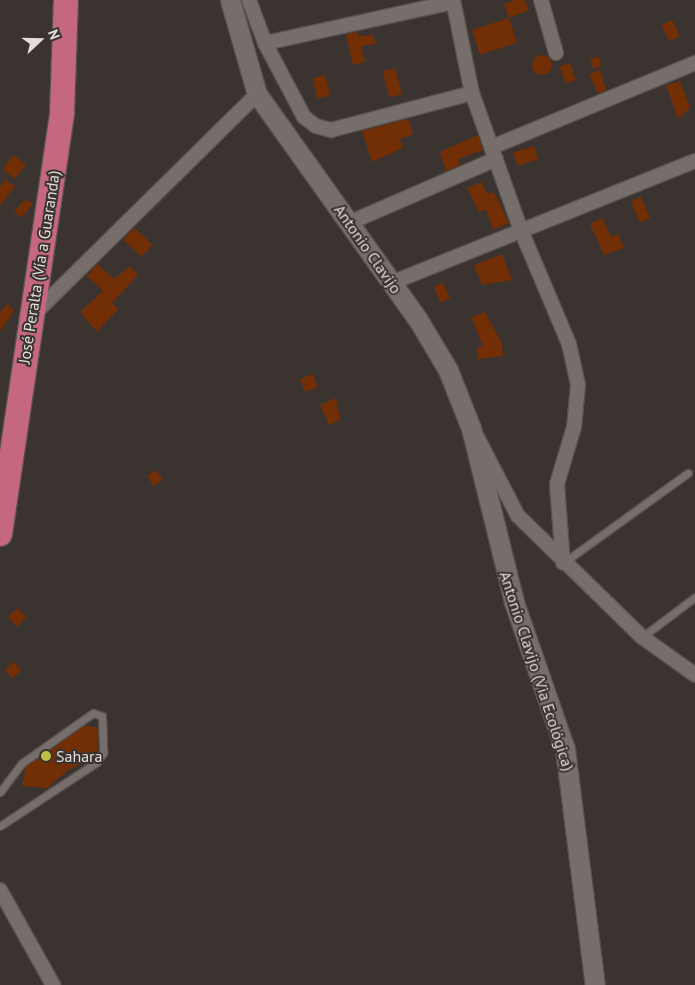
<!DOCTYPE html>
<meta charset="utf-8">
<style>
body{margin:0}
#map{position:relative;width:695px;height:985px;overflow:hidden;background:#3a3330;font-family:"PT Sans",sans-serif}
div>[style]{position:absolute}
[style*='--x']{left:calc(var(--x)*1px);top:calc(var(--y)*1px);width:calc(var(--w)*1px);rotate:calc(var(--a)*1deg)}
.building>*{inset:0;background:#722f06;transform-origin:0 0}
.round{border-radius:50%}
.roads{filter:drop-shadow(1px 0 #57524f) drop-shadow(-1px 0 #57524f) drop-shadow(0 1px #57524f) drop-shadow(0 -1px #57524f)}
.lane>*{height:7px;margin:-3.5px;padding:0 3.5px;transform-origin:3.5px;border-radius:3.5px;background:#766e6b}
.street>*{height:14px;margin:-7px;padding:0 7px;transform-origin:7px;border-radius:7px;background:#766e6b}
.secondary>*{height:19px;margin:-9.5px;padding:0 9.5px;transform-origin:9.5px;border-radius:9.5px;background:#766e6b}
.highway>*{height:24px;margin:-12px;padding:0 12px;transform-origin:12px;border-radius:12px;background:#c5677d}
.dots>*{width:14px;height:14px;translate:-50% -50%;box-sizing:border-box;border:2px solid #3a3330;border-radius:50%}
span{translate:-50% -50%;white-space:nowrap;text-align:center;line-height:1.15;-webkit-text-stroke:4px #3a3330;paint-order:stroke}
.street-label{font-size:16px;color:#e3dedc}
.poi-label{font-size:16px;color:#e3dedc}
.left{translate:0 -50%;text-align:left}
.north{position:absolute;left:15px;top:15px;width:50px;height:50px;-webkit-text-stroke:4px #3a3330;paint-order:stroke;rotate:69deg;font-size:14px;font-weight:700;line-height:20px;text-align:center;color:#e3dedc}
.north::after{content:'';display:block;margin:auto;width:18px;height:22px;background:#e3dedc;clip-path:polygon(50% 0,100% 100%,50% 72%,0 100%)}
</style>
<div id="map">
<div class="building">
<div style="clip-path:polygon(515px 0,525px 0,529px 10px,509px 18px,504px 4px)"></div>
<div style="left:509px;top:18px;width:26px;height:39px;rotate:72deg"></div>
<div style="left:672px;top:20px;width:18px;height:12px;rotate:63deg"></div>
<div style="clip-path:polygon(357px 32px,359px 36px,373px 35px,376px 44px,361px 46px,365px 62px,353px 65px,346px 34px)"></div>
<div class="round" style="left:532px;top:55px;width:20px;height:20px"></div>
<div style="left:598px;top:56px;width:10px;height:9px;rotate:66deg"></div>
<div style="left:570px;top:63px;width:18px;height:11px;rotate:71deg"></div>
<div style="left:395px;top:68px;width:27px;height:13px;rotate:75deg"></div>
<div style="clip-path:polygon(600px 70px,606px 90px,598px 94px,589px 74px)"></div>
<div style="left:325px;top:75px;width:21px;height:13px;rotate:76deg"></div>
<div style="clip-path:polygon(680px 81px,690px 108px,678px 119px,666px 85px)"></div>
<div style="clip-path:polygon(408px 119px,413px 134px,400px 139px,403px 148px,372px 162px,362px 131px)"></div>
<div style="clip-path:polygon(478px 135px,483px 150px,458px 159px,460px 165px,446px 171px,440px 152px)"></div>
<div style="left:534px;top:146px;width:14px;height:22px;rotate:73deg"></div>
<div style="left:14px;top:155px;width:16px;height:18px;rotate:40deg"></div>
<div style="clip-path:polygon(5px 180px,15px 186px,0 206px,0 187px)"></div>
<div style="clip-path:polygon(482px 182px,487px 194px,494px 192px,509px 223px,493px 230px,486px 210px,479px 212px,467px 188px)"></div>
<div style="left:641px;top:197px;width:23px;height:11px;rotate:67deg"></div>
<div style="clip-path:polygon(26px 199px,33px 204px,21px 218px,14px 211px)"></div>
<div style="clip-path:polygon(602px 218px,611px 237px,618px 234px,624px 248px,604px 255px,590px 224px)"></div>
<div style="left:134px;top:228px;width:25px;height:16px;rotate:42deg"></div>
<div style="clip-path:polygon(502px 254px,512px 280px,482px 285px,474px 265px)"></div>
<div style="clip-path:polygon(97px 264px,114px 279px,130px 266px,138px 275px,112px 303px,118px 309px,97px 332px,80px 312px,103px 291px,87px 276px)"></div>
<div style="left:443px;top:283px;width:17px;height:10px;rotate:66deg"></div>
<div style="clip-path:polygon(8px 304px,14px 311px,0 331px,0 312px)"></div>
<div style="clip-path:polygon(485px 312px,502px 344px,503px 356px,478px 359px,477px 347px,483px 346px,471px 317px)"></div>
<div style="left:313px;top:374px;width:14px;height:14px;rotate:69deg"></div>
<div style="clip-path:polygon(336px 398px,340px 420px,329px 425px,320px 405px)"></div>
<div style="left:156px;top:470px;width:12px;height:11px;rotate:55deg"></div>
<div style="left:17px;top:608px;width:13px;height:13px;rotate:45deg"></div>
<div style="left:14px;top:662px;width:11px;height:12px;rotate:49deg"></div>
<div style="clip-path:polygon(84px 726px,97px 727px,98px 751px,93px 758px,68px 770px,47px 788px,22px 786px,26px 767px)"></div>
</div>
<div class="roads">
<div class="lane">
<div style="--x:563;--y:563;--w:154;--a:-35.8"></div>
<div style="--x:642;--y:637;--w:66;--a:-37"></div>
<div style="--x:0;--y:792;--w:36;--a:-53"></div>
<div style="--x:22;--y:763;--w:87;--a:-35.2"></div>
<div style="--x:93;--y:713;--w:9;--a:18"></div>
<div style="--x:102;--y:716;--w:37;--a:88"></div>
<div style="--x:103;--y:753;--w:11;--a:124"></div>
<div style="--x:97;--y:762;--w:116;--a:146.6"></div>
</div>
<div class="street">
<div style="--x:249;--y:0;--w:46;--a:69.6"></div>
<div style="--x:265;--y:43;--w:84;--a:62.2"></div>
<div style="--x:304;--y:117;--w:15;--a:37"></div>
<div style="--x:316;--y:126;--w:16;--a:15"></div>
<div style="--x:331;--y:130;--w:146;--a:-14.7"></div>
<div style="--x:453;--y:0;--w:95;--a:78.5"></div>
<div style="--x:472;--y:93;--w:143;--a:70.4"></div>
<div style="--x:520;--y:228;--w:126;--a:67.1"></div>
<div style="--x:569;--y:344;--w:42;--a:77.6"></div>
<div style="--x:578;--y:385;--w:42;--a:95.4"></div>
<div style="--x:574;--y:427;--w:59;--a:106.6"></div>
<div style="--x:557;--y:484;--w:79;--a:85.7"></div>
<div style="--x:541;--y:0;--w:55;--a:74.2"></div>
<div style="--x:265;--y:43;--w:192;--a:-12.3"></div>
<div style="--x:492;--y:147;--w:220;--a:-22.5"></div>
<div style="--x:351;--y:222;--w:158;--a:-23.5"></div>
<div style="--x:391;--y:283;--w:328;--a:-21.9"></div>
<div style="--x:33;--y:315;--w:315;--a:-44.6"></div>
<div style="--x:477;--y:437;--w:89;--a:62.6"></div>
<div style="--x:518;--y:516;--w:173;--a:44.3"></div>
<div style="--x:642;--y:637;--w:65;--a:35.6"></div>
<div style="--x:0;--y:890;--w:109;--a:60.8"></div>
</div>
<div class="secondary">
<div style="--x:230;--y:0;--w:98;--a:74"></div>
<div style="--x:257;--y:94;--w:275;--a:54.5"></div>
<div style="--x:417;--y:318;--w:61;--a:59.2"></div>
<div style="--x:448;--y:370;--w:62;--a:68.4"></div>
<div style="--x:471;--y:428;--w:179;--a:76.1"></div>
<div style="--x:514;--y:602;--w:156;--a:70.9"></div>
<div style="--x:565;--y:749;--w:238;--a:82.8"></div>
</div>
<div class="highway">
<div style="--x:0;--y:534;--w:426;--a:-81.6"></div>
<div style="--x:62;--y:113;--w:113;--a:-88"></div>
</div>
</div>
<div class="dots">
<div style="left:46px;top:756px;background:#bfbe41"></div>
</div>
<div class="street-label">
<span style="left:368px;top:249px;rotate:55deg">Antonio Clavijo</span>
<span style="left:39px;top:267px;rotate:-81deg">José Peralta (Vía a Guaranda)</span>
<span style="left:537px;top:671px;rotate:72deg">Antonio Clavijo (Via Ecológica)</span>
</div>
<div class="poi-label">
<span class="left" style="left:56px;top:756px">Sahara</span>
</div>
<div class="north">N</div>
</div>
